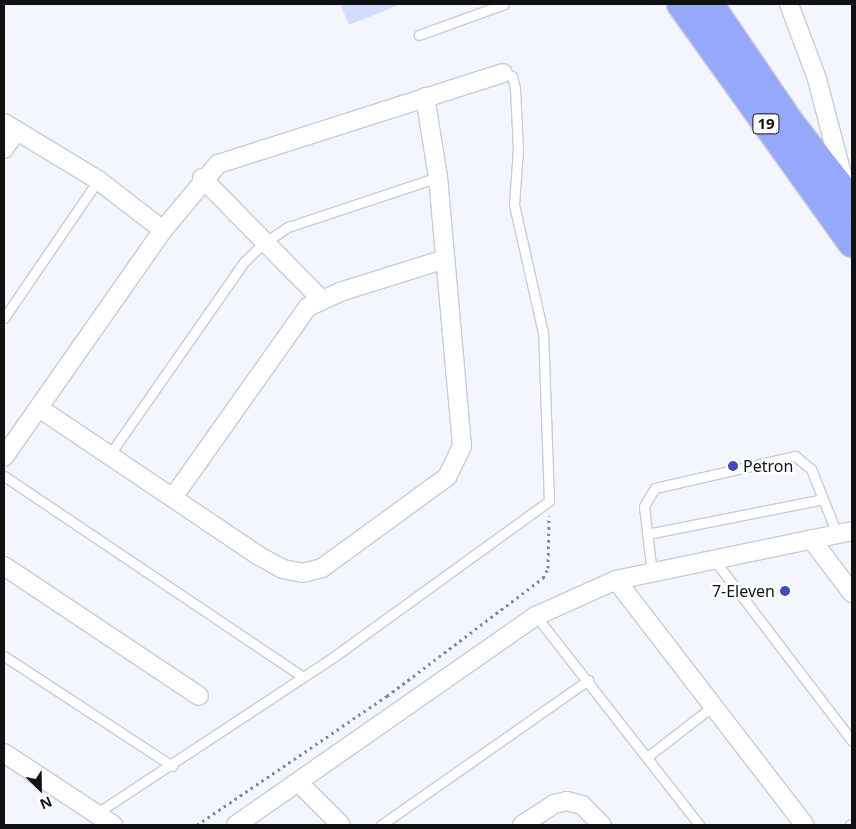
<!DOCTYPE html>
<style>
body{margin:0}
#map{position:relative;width:856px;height:829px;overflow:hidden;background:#f3f6ff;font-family:"Noto Sans",sans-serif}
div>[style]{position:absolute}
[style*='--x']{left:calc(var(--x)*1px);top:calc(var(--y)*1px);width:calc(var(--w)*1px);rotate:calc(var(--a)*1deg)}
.green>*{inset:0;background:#d4dcfd}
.path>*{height:3px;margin-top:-1.5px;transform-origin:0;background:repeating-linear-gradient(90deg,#84878c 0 2.5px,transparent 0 6.5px)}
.roads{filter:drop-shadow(1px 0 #c9ccd4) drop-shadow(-1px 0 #c9ccd4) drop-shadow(0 1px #c9ccd4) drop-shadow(0 -1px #c9ccd4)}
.lane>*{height:9px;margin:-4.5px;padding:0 4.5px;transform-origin:4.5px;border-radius:4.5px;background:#fff}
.street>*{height:18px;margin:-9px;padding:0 9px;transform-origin:9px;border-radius:9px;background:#fff}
.highway>*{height:28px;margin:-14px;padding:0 14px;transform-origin:14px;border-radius:14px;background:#95a8fb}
.dots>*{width:14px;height:14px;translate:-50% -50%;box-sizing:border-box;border:2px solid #fff;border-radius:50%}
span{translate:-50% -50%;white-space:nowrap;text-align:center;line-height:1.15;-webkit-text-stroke:5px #fff;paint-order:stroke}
.shield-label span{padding:1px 4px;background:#fff;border:1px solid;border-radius:4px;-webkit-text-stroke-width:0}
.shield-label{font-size:15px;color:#101113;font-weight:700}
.poi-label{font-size:16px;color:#101113}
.left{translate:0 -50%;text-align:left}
.right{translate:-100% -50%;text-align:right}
.frame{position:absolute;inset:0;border:5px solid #101113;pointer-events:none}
.north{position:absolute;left:15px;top:764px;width:50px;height:50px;-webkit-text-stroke:4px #fff;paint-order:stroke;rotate:157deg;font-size:14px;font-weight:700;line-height:20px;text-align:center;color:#101113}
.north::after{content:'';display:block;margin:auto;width:18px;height:22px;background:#101113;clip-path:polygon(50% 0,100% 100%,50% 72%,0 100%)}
</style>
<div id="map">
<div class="green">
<div style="clip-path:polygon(340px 4px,401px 4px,349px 25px)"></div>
</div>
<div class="path">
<div style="--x:197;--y:825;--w:230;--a:-34.2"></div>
<div style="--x:387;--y:696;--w:196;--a:-37.1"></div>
<div style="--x:543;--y:578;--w:11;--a:-63"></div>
<div style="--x:548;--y:568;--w:52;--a:-88.9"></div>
</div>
<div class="roads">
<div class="lane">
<div style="--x:419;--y:35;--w:90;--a:-20"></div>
<div style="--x:4;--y:318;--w:167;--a:-55.7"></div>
<div style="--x:110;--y:454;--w:234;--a:-55.1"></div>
<div style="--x:244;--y:262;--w:28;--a:-44"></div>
<div style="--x:264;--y:243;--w:29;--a:-34"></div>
<div style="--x:288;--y:227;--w:158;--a:-18.4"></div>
<div style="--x:4;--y:476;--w:360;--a:33.9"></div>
<div style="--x:647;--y:534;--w:179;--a:-11.2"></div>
<div style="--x:715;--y:561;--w:226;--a:52.7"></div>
<div style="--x:652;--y:574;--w:68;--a:-96.7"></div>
<div style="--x:644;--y:506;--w:21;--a:-59"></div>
<div style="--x:655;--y:488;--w:144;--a:-12.9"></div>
<div style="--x:795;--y:456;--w:21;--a:39"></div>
<div style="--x:811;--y:469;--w:70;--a:68.2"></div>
<div style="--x:536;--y:616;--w:265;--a:52"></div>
<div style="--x:4;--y:656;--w:201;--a:33.2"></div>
<div style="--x:647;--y:757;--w:83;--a:-37.7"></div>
<div style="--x:97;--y:813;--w:282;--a:-33.4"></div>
<div style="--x:332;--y:658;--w:268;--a:-35.9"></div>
<div style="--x:549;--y:501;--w:168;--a:-92"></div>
<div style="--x:543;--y:333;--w:132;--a:-102.7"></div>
<div style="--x:514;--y:204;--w:54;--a:-85.8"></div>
<div style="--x:518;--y:150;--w:62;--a:-92.8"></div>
<div style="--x:515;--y:88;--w:12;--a:-104"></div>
<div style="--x:512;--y:76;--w:9;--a:-162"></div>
<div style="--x:381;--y:825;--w:253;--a:-35"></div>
<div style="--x:850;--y:825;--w:2;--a:-27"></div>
</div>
<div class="street">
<div style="--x:789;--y:4;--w:80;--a:69.5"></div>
<div style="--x:817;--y:79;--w:111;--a:75.3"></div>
<div style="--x:4;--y:123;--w:110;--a:31.2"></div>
<div style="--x:98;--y:180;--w:82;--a:37.6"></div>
<div style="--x:4;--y:149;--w:22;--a:-56"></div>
<div style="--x:202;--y:178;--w:170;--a:45.5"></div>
<div style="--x:39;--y:408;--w:267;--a:33.9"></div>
<div style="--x:261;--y:557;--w:25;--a:29"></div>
<div style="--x:283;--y:569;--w:20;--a:11"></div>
<div style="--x:303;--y:573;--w:20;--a:-15"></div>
<div style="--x:322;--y:568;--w:155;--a:-36.1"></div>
<div style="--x:447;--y:477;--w:34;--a:-64"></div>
<div style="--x:462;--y:446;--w:270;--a:-95.1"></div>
<div style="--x:438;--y:177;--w:81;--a:-99.2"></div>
<div style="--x:4;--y:457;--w:277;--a:-55"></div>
<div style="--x:163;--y:230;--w:86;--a:-50.2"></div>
<div style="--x:218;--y:164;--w:299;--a:-17.7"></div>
<div style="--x:174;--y:496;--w:232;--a:-54.7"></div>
<div style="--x:308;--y:307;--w:35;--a:-25"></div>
<div style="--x:340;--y:292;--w:110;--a:-17.4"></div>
<div style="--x:811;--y:539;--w:68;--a:52.8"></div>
<div style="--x:4;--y:566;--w:234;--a:33.7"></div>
<div style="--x:616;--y:580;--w:309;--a:52.4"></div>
<div style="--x:4;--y:753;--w:131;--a:33.4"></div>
<div style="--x:299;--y:783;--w:59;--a:45"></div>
<div style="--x:236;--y:825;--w:366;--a:-34.9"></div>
<div style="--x:536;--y:616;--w:88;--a:-24.2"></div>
<div style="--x:616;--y:580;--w:241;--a:-11.7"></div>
<div style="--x:522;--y:825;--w:38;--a:-33"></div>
<div style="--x:554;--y:804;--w:13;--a:-13"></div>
<div style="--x:567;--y:801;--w:16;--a:15"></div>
<div style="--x:582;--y:805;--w:28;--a:45"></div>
</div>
<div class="highway">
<div style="--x:681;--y:4;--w:294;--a:54.4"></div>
<div style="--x:709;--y:4;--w:145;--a:55.7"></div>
<div style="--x:791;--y:124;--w:99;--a:52"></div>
</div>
</div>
<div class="dots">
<div style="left:733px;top:466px;background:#414bc0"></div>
<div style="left:785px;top:591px;background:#414bc0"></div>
</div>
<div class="shield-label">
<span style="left:766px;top:124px">19</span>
</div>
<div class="poi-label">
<span class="left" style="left:743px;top:466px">Petron</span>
<span class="right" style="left:775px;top:591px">7-Eleven</span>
</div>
<div class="frame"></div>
<div class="north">N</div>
</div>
